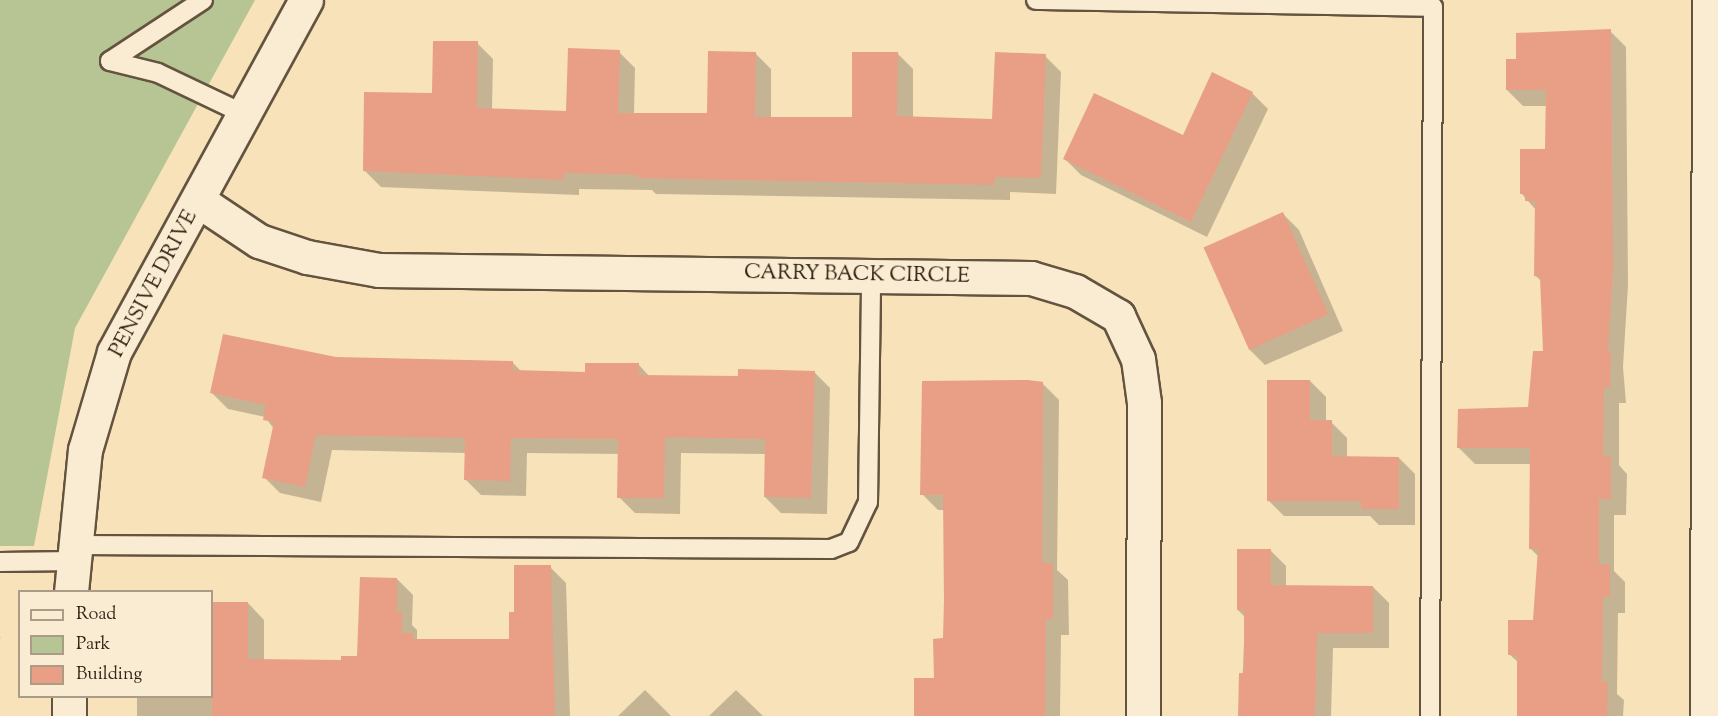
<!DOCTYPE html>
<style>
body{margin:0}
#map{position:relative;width:1718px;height:716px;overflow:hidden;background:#f7e2b9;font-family:"Sorts Mill Goudy",serif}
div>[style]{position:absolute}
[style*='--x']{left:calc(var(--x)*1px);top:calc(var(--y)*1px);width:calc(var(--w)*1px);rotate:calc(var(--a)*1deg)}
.green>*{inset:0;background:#b7c494}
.shadow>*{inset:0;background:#0003;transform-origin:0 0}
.building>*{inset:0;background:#e89f86;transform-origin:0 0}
.roads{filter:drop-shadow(2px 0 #64533f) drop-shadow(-2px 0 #64533f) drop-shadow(0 2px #64533f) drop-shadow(0 -2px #64533f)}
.lane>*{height:18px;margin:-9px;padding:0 9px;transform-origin:9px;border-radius:9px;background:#faecd2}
.street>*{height:33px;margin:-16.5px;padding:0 16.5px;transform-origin:16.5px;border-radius:16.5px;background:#faecd2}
span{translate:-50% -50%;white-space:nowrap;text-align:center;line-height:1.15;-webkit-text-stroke:5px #faecd2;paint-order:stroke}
.street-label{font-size:21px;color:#332316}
.legend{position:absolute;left:18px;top:590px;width:195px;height:108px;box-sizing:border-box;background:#faecd2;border:2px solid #aa9c87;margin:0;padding:8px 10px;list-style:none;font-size:18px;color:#332316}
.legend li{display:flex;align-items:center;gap:12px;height:30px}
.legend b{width:30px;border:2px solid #aa9c87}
</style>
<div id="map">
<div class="green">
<div style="clip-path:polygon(0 0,255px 0,75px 328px,34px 546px,0 546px)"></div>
</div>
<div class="shadow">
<div style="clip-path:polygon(1610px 31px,1626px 47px,1628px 285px,1623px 367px,1626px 403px,1619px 403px,1619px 465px,1627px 474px,1626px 515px,1614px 515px,1614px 571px,1625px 582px,1625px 613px,1618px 613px,1617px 694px,1624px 700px,1623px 716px,1518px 716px,1519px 663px,1509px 654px,1535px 621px,1539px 557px,1530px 548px,1531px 464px,1475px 464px,1459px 448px,1529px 409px,1545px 352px,1542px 282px,1535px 275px,1536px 210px,1521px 193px,1547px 151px,1548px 106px,1523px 106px,1507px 90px,1518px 60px)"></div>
<div style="clip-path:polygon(477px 43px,493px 59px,492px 110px,568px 112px,619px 52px,635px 68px,634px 114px,708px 115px,755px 53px,771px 69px,771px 118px,853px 118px,897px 53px,913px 69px,913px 118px,994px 121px,1045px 56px,1061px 72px,1056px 194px,1010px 192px,1010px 200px,656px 194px,652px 190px,579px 189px,579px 195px,381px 187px,365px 171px)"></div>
<div style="clip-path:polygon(1252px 93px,1268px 109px,1207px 237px,1081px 175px,1065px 159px,1184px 137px)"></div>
<div style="clip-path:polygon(1283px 214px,1299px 230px,1343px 331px,1265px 365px,1249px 349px)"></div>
<div style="clip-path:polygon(336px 359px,512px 362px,522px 372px,587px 373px,639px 365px,650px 377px,739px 377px,814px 372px,830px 388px,827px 514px,781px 513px,765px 497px,766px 454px,681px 453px,680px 514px,635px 513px,619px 497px,619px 454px,527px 453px,526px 496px,481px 495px,465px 479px,466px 453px,332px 450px,321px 502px,280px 493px,264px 477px,274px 429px,265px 417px,228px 409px,212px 393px)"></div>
<div style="clip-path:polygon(1310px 381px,1326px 397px,1326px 422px,1331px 422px,1347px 438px,1347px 458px,1399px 458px,1415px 474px,1415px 525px,1379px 525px,1370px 516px,1284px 516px,1268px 500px)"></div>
<div style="clip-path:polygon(1043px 384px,1059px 400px,1057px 570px,1068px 580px,1069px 635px,1061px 635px,1060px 716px,916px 716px,936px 679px,945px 639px,944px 510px,938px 510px,922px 494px)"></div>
<div style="clip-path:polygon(1270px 550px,1286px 566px,1286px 587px,1373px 587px,1389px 603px,1389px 648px,1333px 648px,1331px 716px,1241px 716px,1245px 617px,1238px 610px)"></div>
<div style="clip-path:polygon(550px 567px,566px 583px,570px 716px,137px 716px,137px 696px,212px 696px,212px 603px,248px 603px,264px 620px,264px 661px,342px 662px,359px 657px,397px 579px,413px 595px,412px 625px,417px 630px,417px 640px,510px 641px,516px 614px)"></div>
<div style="left:0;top:637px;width:1px;height:79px;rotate:45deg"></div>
<div style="clip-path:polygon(645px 690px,671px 716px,618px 716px)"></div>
<div style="clip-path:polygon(736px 690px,763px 716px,709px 716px)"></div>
</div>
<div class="building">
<div style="clip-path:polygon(1611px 29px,1613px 268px,1608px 352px,1611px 352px,1610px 387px,1604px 387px,1603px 456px,1611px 456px,1611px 499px,1599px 499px,1599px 564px,1610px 564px,1610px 597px,1603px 597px,1602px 682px,1608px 682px,1607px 716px,1517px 716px,1517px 655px,1508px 655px,1508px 620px,1533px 620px,1538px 549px,1529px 549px,1530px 448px,1457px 448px,1458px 409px,1528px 407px,1533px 351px,1543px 351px,1540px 277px,1534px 276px,1535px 201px,1525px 201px,1525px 194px,1520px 194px,1520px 149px,1545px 149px,1546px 90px,1506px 90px,1506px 59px,1516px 59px,1516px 33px)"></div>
<div style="clip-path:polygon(433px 41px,478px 41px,477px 108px,566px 111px,568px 48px,620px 50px,618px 113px,707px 113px,708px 51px,756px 52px,755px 117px,852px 117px,852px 52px,898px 52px,897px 116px,992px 119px,995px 52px,1046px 54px,1041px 178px,995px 177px,994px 185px,638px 178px,638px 175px,564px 173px,564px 180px,363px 171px,364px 92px,432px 93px)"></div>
<div style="clip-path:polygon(1212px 72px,1253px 92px,1191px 222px,1063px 159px,1094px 93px,1183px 135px)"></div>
<div style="left:1283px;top:212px;width:112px;height:87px;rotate:66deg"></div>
<div style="clip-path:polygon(223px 334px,336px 357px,513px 361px,513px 370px,585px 372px,585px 363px,639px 363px,639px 375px,738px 376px,738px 369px,815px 371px,811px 498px,764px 497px,765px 439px,665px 437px,664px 498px,617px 498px,618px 439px,511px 438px,510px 481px,464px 480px,465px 438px,316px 435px,305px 487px,262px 478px,274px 422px,263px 420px,266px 405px,210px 393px)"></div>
<div style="clip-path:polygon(1028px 380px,1043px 382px,1042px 563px,1053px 563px,1053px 619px,1046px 619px,1045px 716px,914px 716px,914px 678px,934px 678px,933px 639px,943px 638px,944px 600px,943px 495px,920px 495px,922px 381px)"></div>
<div style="clip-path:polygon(1267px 380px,1310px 380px,1310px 420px,1332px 420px,1332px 456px,1399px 457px,1399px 509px,1361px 509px,1361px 501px,1267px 501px)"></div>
<div style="clip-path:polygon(1237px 549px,1271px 549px,1271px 585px,1373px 586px,1373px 633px,1317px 633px,1315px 716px,1238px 716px,1239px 673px,1244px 673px,1244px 610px,1237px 610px)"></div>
<div style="clip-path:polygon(514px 565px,551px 565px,555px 716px,212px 716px,212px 602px,248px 602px,248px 659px,341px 660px,341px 656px,357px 656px,360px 577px,397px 578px,397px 612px,402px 612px,402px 633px,413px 633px,413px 639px,509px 639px,509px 612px,514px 612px)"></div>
</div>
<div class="roads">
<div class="lane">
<div style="--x:203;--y:0;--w:111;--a:146.7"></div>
<div style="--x:110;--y:61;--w:49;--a:14"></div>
<div style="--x:158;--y:73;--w:98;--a:25.5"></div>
<div style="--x:1036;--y:0;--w:397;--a:1"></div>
<div style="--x:1433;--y:7;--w:709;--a:90.24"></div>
<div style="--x:76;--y:545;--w:755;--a:0.3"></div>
<div style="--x:831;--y:549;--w:19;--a:-21"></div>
<div style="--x:849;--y:542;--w:44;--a:-64.6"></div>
<div style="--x:868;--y:502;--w:227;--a:-89.2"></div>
<div style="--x:0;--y:562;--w:74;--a:-0.8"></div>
</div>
<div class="street">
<div style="--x:199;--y:201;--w:72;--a:33.7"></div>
<div style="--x:259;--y:241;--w:51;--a:18.4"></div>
<div style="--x:307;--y:257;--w:73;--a:10.2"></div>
<div style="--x:379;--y:270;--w:652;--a:0.7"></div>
<div style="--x:1031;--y:278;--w:46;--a:16.5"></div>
<div style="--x:1075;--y:291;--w:50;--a:30.2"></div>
<div style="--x:1118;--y:316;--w:47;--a:65.1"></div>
<div style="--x:1138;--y:359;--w:44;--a:82.2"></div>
<div style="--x:1144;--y:403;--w:313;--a:90.2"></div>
<div style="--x:71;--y:592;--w:143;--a:-84.4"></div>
<div style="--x:85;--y:450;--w:102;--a:-73.5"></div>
<div style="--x:114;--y:352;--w:401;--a:-61.4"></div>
<div style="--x:69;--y:696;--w:20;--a:90"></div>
<div style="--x:1707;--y:716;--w:716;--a:-89.84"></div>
</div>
</div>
<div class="street-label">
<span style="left:857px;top:275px;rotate:1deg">CARRY BACK CIRCLE</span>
<span style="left:154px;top:284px;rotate:-62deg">PENSIVE DRIVE</span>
</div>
<ul class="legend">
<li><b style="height:8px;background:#faecd2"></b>Road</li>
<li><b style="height:16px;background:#b7c494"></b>Park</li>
<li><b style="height:16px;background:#e89f86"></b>Building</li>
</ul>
</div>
